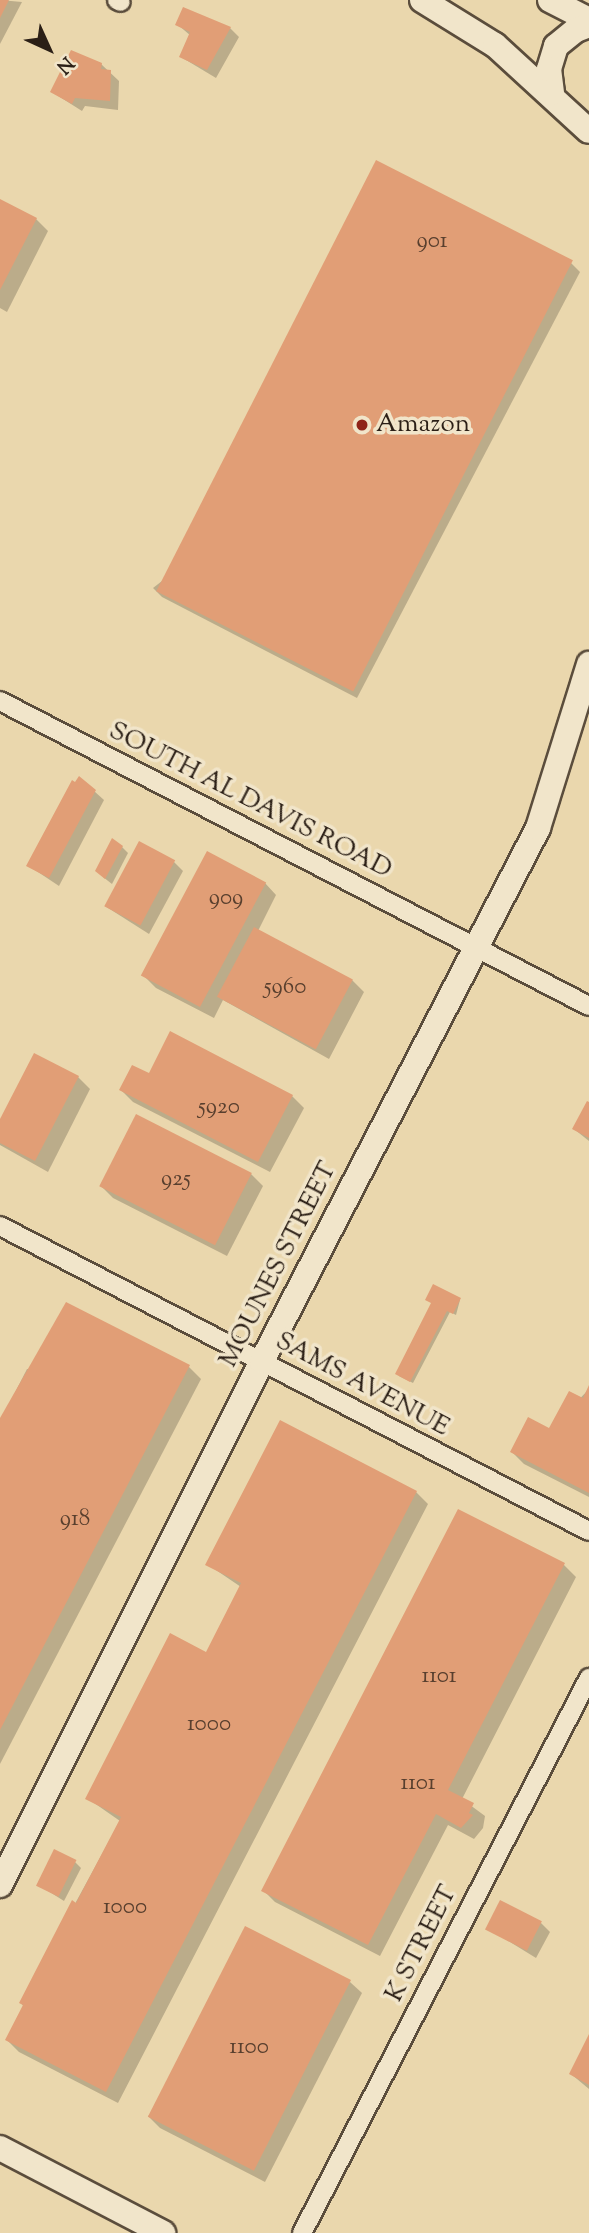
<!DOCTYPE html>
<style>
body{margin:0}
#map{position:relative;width:589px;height:2233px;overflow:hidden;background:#ead7ad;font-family:"Sorts Mill Goudy",serif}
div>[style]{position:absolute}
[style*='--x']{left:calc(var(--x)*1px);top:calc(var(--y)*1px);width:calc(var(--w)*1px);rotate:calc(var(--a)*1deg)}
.shadow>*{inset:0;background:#0003}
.building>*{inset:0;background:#e19e76;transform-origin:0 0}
.roads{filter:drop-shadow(2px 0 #5b4d3c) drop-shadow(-2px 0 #5b4d3c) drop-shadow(0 2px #5b4d3c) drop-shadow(0 -2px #5b4d3c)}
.street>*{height:18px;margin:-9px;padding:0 9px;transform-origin:9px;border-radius:9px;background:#f1e5ca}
.secondary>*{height:24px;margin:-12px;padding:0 12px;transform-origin:12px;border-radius:12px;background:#f1e5ca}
.dots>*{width:19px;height:19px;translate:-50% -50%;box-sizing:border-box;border:4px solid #f1e5ca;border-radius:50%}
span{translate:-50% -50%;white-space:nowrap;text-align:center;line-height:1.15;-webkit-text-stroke:7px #f1e5ca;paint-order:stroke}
.number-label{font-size:23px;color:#583f2e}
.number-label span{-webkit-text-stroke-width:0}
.poi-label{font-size:26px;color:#2b1f16}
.left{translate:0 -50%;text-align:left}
.street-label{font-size:26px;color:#2b1f16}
.north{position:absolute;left:14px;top:14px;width:70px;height:70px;-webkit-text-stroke:5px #f1e5ca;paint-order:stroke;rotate:135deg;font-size:19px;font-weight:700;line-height:28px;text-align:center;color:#2b1f16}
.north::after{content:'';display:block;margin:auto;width:24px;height:32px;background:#2b1f16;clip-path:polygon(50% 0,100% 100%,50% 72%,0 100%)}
</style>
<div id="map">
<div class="shadow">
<div style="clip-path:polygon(0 0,22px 2px,0 44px)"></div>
<div style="clip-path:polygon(184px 9px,230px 28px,239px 37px,216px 78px,181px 57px,191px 36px,177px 24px)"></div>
<div style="clip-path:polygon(101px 64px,119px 81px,118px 110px,85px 106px,82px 111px,52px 92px)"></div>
<div style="clip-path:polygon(0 201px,36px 219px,48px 231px,7px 312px,0 308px)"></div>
<div style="clip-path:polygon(571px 263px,580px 272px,357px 698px,162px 597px,153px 588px)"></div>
<div style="clip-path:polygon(94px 791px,104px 800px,59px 886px,29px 866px)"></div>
<div style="clip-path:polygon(122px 847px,128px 853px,112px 884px,103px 877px)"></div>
<div style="clip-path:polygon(174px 862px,183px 871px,149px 934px,105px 906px)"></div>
<div style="clip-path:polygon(265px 883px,276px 895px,258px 931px,352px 980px,364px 992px,329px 1059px,223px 1000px,214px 1018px,156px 988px,144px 976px)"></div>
<div style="clip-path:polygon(78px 1077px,90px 1089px,48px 1172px,0 1145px,0 1123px)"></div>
<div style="clip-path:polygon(121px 1090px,292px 1096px,304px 1108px,270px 1172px,133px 1102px)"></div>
<div style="clip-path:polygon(589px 1104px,589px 1141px,574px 1129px)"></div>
<div style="clip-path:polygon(251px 1174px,263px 1186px,227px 1256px,113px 1198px,101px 1186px)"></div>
<div style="clip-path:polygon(460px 1300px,456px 1315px,450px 1312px,413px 1383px,399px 1376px,433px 1304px)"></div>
<div style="clip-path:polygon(189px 1367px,201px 1379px,0 1764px,0 1422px,27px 1369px)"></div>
<div style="clip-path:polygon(589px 1389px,589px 1497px,524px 1464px,512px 1452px,550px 1430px)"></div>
<div style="clip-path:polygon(416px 1492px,428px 1504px,118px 2103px,19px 2052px,7px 2040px,24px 2007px,21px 2003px,120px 1821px,87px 1798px,206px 1654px,241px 1587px,207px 1564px)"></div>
<div style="clip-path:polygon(459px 1511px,564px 1565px,576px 1577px,462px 1799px,485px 1816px,483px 1828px,474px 1839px,448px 1825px,380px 1956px,275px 1902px,263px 1890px)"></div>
<div style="clip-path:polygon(75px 1862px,81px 1868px,64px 1901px,37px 1884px)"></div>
<div style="clip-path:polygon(541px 1923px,550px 1932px,536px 1958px,487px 1928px)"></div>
<div style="clip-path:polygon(350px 1982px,362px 1993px,265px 2182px,160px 2128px,148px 2116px)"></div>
<div style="clip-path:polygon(589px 2038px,589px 2089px,571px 2074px)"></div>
</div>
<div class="building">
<div style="clip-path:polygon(0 0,9px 0,0 18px)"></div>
<div style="clip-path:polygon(183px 7px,231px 27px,207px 70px,179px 57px,190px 32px,175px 25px)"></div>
<div style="clip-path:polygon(71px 50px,102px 63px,101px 69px,111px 70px,110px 101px,75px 98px,72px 104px,50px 92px)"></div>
<div style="left:376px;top:160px;width:221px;height:484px;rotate:27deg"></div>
<div style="clip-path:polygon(0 199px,37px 218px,0 290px)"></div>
<div style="clip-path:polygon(79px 776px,96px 790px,49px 878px,26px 866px,72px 780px,75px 782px)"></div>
<div style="clip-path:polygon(112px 838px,123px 846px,105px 879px,95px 871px)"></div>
<div style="left:139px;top:841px;width:41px;height:74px;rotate:28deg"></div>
<div style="left:207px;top:851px;width:67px;height:141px;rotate:28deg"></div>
<div style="left:254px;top:927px;width:112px;height:79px;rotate:28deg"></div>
<div style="clip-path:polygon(170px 1031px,293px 1095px,258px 1162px,119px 1090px,132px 1065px,149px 1073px)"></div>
<div style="clip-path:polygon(34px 1053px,79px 1076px,35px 1161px,0 1143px,0 1119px)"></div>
<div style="clip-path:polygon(587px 1101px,589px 1102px,589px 1138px,572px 1129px)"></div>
<div style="left:136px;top:1114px;width:130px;height:81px;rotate:27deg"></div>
<div style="clip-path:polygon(433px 1284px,461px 1298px,453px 1314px,447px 1311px,410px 1382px,395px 1374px,431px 1303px,425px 1300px)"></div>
<div style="clip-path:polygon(66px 1302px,190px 1365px,0 1730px,0 1418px)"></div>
<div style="clip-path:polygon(589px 1385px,589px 1493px,510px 1452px,528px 1417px,549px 1428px,569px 1391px,583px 1398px)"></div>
<div style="clip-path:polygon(280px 1420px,417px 1491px,106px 2092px,5px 2040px,23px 2005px,19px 2003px,72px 1900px,76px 1903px,121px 1817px,85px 1799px,170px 1633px,206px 1652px,241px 1583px,205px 1565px)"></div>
<div style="clip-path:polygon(458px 1509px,565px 1563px,448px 1790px,474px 1803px,469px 1813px,473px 1815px,461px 1828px,436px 1814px,368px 1945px,261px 1891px)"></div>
<div style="left:54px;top:1849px;width:25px;height:41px;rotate:26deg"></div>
<div style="left:500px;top:1900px;width:47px;height:33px;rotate:27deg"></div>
<div style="left:245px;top:1926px;width:119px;height:214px;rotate:27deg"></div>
<div style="clip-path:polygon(589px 2034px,589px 2085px,569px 2074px)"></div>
</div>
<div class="roads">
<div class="street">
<div style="--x:117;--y:0;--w:4;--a:27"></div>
<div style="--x:0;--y:701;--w:663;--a:27.38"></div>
<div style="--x:0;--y:1226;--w:663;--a:27.38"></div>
<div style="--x:302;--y:2233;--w:625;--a:-62.66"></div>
</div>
<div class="secondary">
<div style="--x:422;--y:0;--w:86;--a:31.7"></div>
<div style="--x:495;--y:45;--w:127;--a:42.5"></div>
<div style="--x:550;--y:0;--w:44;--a:27.1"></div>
<div style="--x:552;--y:93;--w:24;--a:-97"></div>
<div style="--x:549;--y:69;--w:24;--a:-73"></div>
<div style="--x:556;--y:46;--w:26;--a:-39"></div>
<div style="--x:576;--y:30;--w:14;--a:-21"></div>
<div style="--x:0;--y:1885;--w:586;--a:-63.43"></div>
<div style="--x:262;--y:1361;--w:600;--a:-62.62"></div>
<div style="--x:538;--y:828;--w:172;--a:-72.7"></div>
<div style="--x:0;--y:2148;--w:184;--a:27.5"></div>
</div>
</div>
<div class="dots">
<div style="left:362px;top:425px;background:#8f2418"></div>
</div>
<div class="number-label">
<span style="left:432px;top:242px">901</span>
<span style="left:226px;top:899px">909</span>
<span style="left:285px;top:988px">5960</span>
<span style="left:219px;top:1108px">5920</span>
<span style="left:176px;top:1180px">925</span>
<span style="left:75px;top:1520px">918</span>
<span style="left:439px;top:1677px">1101</span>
<span style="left:209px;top:1725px">1000</span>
<span style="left:418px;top:1784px">1101</span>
<span style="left:125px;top:1908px">1000</span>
<span style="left:249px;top:2048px">1100</span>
</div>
<div class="poi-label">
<span class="left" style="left:376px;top:425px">Amazon</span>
</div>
<div class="street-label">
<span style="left:250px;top:801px;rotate:27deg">SOUTH AL DAVIS ROAD</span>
<span style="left:279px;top:1265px;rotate:-63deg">MOUNES STREET</span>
<span style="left:362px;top:1385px;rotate:28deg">SAMS AVENUE</span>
<span style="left:422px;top:1944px;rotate:-63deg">K STREET</span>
</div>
<div class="north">N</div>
</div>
